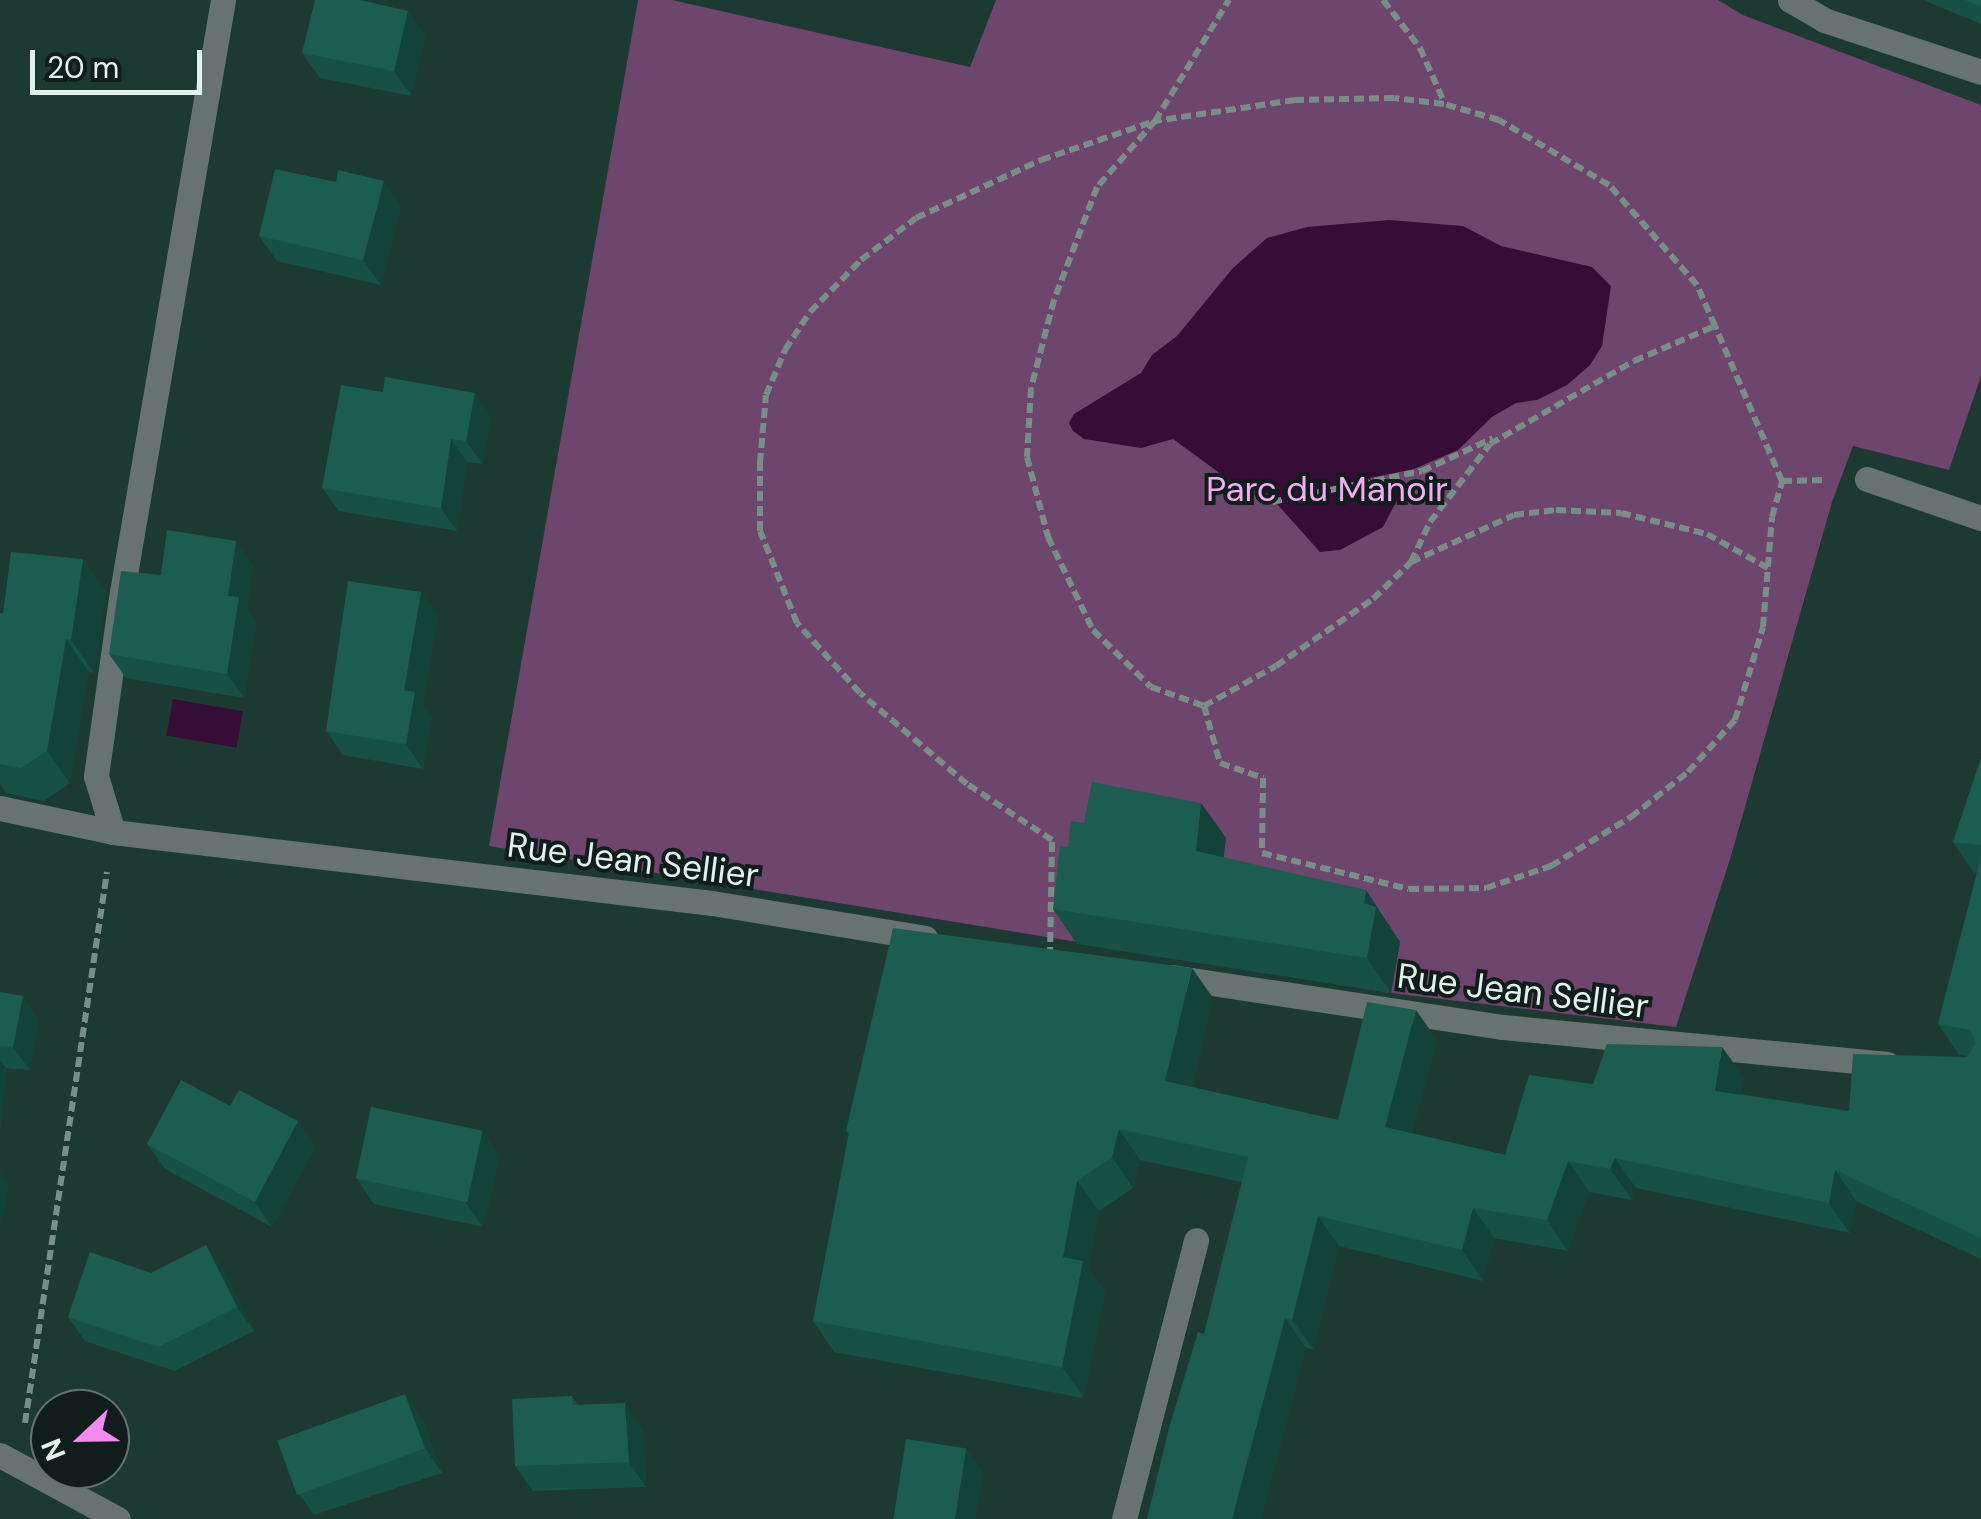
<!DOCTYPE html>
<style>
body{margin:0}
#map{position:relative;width:1981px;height:1519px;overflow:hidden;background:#1c3932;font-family:"DM Sans",sans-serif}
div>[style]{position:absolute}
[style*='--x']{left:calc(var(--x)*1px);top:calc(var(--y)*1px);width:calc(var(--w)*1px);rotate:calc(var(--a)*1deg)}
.green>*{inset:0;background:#6e456d}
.water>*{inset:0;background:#360d36;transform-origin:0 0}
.path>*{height:6px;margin-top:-3px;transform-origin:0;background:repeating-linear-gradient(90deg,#788f89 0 10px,transparent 0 15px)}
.minor>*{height:25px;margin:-12.5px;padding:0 12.5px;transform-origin:12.5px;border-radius:12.5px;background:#667370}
.wall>*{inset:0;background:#175145}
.shaded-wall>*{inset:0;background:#134238}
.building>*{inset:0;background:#1b5e50;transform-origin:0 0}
span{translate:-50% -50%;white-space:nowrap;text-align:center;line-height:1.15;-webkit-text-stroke:8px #111d1a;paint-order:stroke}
.park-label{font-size:35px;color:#f2adf0}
.street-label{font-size:35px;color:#e1f2ed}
.north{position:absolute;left:30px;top:1389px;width:100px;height:100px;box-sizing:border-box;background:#111d1a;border:2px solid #64726e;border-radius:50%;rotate:248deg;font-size:28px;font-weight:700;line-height:40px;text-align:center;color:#e1f2ed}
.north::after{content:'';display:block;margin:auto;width:35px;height:45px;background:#f38af1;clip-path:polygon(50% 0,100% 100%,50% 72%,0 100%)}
.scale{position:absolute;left:30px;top:50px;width:172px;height:45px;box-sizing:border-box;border:5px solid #e1f2ed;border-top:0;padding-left:12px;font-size:30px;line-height:35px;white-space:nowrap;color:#e1f2ed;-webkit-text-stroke:8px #111d1a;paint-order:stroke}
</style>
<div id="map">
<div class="green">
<div style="clip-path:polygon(638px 0,672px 0,970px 67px,996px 0,1718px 0,1743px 15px,1981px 105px,1981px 376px,1949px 470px,1853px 446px,1832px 502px,1731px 856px,1676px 1027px,1391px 993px,489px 846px)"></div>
</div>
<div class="water">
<div style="clip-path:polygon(1389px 220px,1463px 226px,1501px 246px,1592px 267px,1611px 286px,1602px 346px,1590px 365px,1567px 385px,1537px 400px,1516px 403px,1492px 417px,1458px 450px,1414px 469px,1370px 478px,1373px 491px,1406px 483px,1383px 527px,1340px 550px,1320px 552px,1268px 494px,1229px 480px,1173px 439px,1141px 448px,1084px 439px,1073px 431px,1069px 423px,1074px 414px,1141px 373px,1152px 355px,1177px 336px,1233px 268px,1267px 238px,1307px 227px)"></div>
<div style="left:173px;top:699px;width:71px;height:37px;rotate:10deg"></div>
</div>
<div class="path">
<div style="--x:1383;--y:0;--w:61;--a:52.4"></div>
<div style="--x:1420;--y:48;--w:59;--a:66"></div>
<div style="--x:1782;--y:481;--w:44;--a:-1.3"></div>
<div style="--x:1272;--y:502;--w:153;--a:-11.7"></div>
<div style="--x:1422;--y:471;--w:78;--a:-24.9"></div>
<div style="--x:1411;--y:562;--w:113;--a:-24.5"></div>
<div style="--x:1514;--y:515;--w:42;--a:-6.8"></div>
<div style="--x:1556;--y:510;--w:65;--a:2.6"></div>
<div style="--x:1621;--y:513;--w:89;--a:13.7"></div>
<div style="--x:1707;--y:534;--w:70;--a:29.1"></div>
<div style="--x:1204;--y:706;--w:59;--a:74.3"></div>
<div style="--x:1220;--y:763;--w:46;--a:19.2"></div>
<div style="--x:1263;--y:778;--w:75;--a:90.8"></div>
<div style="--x:1262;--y:853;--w:151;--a:13.8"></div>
<div style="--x:1409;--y:889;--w:77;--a:-0.7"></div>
<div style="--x:1486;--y:888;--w:69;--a:-18.7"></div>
<div style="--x:1551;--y:866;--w:94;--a:-31.5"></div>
<div style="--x:1631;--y:817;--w:73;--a:-38.3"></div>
<div style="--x:1688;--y:772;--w:70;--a:-47.9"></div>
<div style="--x:1735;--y:720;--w:97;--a:-73.2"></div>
<div style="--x:1763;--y:627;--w:110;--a:-85.3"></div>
<div style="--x:1772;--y:517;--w:37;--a:-74"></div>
<div style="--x:1782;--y:481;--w:169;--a:-113.4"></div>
<div style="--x:1715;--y:326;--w:45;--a:-113.7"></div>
<div style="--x:1697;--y:285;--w:133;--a:-131.3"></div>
<div style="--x:1609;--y:185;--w:128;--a:-149.4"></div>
<div style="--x:1499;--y:120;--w:57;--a:-163.8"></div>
<div style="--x:1444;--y:104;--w:50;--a:-173.2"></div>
<div style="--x:1394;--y:98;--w:99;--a:178.8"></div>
<div style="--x:1295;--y:100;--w:142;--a:171.5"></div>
<div style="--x:1155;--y:121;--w:88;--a:131.3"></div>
<div style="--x:1097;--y:187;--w:121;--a:110.8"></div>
<div style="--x:1054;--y:300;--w:91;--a:104.6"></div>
<div style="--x:1031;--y:388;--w:69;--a:93.3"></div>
<div style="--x:1027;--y:457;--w:83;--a:75.3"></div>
<div style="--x:1048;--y:537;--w:103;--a:64.2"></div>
<div style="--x:1093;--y:630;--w:81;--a:44.5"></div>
<div style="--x:1151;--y:687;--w:56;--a:19.7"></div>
<div style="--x:1204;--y:706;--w:82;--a:-29.1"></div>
<div style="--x:1276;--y:666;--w:118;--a:-34.6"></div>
<div style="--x:1373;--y:599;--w:53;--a:-44.2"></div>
<div style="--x:1411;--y:562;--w:44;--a:-64.6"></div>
<div style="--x:1430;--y:522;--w:98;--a:-52.4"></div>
<div style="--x:1490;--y:444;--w:166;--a:-30"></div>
<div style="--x:1634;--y:361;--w:88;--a:-23.4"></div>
<div style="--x:1050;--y:957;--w:117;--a:-89"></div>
<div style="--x:1052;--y:840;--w:102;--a:-146.6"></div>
<div style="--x:967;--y:784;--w:140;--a:-139.6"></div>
<div style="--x:860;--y:693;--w:94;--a:-132"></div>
<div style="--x:797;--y:623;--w:99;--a:-111.9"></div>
<div style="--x:760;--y:531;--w:68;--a:-90"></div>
<div style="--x:760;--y:463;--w:68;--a:-85"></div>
<div style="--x:766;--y:395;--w:49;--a:-67.1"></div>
<div style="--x:785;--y:350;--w:45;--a:-56.7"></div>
<div style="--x:810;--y:312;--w:73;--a:-45.6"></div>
<div style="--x:861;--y:260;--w:69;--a:-37.4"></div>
<div style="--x:916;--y:218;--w:138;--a:-24.9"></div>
<div style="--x:1041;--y:160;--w:120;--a:-18.9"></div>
<div style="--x:1155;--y:121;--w:142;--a:-58.6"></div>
<div style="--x:25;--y:1423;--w:557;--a:-81.54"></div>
</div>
<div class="minor">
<div style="--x:1790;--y:0;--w:39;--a:30"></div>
<div style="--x:1824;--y:20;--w:165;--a:18.3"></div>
<div style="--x:1867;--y:479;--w:120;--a:18.9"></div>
<div style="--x:0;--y:808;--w:116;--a:12"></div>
<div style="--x:113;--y:832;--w:603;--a:6.76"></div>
<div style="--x:712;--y:903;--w:216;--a:9.3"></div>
<div style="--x:113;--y:832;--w:59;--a:-106.9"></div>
<div style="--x:96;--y:776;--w:186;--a:-82"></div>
<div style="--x:122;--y:592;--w:601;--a:-80.32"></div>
<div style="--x:1172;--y:977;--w:335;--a:8.6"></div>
<div style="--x:1503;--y:1027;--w:386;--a:5.5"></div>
<div style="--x:0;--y:1455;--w:134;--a:28.5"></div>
<div style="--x:1124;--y:1519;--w:288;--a:-75.5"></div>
</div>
<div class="wall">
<div style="clip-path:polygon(1923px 0,1981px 0,1981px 24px)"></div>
<div style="clip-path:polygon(408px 11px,425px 36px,412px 96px,320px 78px,302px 53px)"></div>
<div style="clip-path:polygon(336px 182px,401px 206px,381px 285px,277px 261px,259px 236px)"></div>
<div style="clip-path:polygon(491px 416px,482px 464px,467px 462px,457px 531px,339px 511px,322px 488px)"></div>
<div style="clip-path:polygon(83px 559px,106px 592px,94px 673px,89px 672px,70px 783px,44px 801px,6px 793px,0 784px,0 613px,3px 614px)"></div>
<div style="clip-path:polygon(253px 565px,247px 608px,256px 622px,244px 698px,126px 678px,109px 654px,161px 575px)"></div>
<div style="clip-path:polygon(421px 592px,438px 617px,423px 704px,432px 717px,423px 769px,343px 755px,326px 731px)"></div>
<div style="clip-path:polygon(1981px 758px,1981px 1259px,1856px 1201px,1850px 1233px,1636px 1188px,1632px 1200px,1589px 1192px,1568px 1251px,1494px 1238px,1483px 1281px,1339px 1246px,1314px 1350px,1306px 1348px,1261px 1519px,1147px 1519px,1204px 1334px,1242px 1182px,1140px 1160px,1133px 1188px,1099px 1211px,1088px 1268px,1105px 1291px,1084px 1398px,834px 1352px,813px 1321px,849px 1135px,846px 1131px,1213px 998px,1192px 1087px,1338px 1120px,1437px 1040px,1412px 1133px,1505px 1155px,1593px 1084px,1744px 1077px,1741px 1094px,1849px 1111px,1968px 1056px,1959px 1055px,1938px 1024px,1977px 873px,1974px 873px,1953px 842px)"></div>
<div style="clip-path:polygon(1201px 803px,1226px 838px,1223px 857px,1390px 925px,1390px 927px,1400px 942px,1391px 993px,1077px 944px,1053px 909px,1084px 823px)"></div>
<div style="clip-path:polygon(0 992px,39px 1019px,30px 1070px,6px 1068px,0 1133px)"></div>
<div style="clip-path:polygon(230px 1106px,298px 1121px,316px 1146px,272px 1227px,165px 1169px,147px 1144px)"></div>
<div style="clip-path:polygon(482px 1131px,500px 1156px,483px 1227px,374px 1204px,357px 1179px)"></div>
<div style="clip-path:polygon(223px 1269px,254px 1331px,175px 1371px,85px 1341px,68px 1317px,151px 1273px)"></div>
<div style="clip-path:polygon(572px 1396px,578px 1405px,643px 1428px,646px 1487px,533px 1491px,515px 1466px)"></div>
<div style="clip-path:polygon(423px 1419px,442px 1473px,314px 1515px,296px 1490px)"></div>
</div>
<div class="shaded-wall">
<div style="clip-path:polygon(408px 11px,425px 36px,412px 96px,394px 71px)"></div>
<div style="clip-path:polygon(384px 181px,401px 206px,381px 285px,363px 260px)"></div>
<div style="clip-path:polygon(475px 393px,491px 416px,482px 464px,466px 441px)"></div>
<div style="clip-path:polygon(451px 439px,467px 462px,457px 531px,441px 508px)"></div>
<div style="clip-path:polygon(236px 541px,253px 565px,247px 608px,256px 622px,244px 698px,227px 674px,228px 596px)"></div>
<div style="clip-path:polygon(83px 559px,106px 592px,94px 673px,71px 640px)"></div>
<div style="clip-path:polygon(421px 592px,438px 617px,423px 704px,432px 717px,423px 769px,406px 744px,404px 690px)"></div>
<div style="clip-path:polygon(66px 639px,89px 672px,70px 783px,47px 751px)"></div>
<div style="clip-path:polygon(1201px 803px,1226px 838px,1220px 886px,1196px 851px)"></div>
<div style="clip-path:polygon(1366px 890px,1400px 942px,1391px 993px,1367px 958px,1364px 903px)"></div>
<div style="clip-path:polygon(1192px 968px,1213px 998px,1186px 1111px,1165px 1081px)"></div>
<div style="clip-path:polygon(23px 996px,39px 1019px,30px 1070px,13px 1047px)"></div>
<div style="clip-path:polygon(1416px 1010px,1437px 1040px,1406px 1157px,1385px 1127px)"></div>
<div style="clip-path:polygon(1722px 1047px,1744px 1077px,1736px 1121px,1715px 1091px)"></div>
<div style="clip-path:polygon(0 1060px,6px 1068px,0 1133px)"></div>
<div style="clip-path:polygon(298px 1121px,316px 1146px,272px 1227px,255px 1202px)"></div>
<div style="clip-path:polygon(1119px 1129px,1140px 1160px,1133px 1188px,1112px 1157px)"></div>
<div style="clip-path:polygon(482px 1131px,500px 1156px,483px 1227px,466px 1203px)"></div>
<div style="clip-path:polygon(1615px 1158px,1636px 1188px,1632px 1200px,1610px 1169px)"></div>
<div style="clip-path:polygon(1568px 1161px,1589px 1192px,1568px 1251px,1547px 1220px)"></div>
<div style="clip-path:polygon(1835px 1170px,1856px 1201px,1850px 1233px,1829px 1203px)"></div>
<div style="clip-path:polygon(0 1171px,9px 1186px,0 1231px)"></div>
<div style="clip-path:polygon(1077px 1181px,1099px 1211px,1088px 1268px,1105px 1291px,1084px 1398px,1062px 1367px,1063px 1257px)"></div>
<div style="clip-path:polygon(1473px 1208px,1494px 1238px,1483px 1281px,1462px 1250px)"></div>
<div style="clip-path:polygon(1318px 1216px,1339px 1246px,1314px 1350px,1292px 1320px)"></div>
<div style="clip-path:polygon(206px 1245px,223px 1269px,254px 1331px,237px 1307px)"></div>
<div style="clip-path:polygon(1285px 1318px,1306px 1348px,1261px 1519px,1232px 1519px)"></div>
<div style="clip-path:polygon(405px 1394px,423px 1419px,442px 1473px,425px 1448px)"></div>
<div style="clip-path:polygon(625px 1403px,643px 1428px,646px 1487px,629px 1462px)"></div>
<div style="clip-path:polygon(966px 1448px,984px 1473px,976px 1519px,955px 1519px)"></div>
</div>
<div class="building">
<div style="clip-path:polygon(315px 0,360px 0,408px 11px,394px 71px,302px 53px)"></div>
<div style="clip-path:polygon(1965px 0,1981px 0,1981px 7px)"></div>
<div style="clip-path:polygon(275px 169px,336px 182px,338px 170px,384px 181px,363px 260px,259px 236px)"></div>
<div style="clip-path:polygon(385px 377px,475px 393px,466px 441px,451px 439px,441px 508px,322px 488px,341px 385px,383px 392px)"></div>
<div style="clip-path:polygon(167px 530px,236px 541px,228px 596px,239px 597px,227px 674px,109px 654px,121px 571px,161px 575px)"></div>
<div style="clip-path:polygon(11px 552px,83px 559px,71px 640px,66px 639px,47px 751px,21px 768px,0 764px,0 613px,3px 614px)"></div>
<div style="clip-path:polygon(348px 581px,421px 592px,404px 690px,415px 692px,406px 744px,326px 731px)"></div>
<div style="clip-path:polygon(1981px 758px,1981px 845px,1953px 842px)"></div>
<div style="clip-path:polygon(1092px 782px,1201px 803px,1196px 851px,1366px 890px,1364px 903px,1376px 907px,1367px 958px,1053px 909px,1060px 846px,1068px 847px,1071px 821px,1084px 823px)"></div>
<div style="clip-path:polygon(1981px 857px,1981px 1238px,1835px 1170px,1829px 1203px,1615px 1158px,1610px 1169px,1568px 1161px,1547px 1220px,1473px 1208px,1462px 1250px,1318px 1216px,1292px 1320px,1285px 1318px,1232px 1519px,1147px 1519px,1169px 1428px,1198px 1332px,1204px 1334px,1248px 1157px,1119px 1129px,1112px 1157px,1077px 1181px,1063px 1257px,1083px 1261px,1062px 1367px,813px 1321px,849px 1132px,846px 1131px,893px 928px,1192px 968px,1165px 1081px,1338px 1120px,1367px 1002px,1416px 1010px,1385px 1127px,1505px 1155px,1529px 1075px,1593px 1084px,1607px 1044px,1722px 1047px,1715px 1091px,1849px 1111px,1853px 1054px,1967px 1057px,1976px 1043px,1970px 1030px,1938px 1024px)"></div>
<div style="clip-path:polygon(0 992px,23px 996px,13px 1047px,0 1046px)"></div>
<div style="clip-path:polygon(181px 1080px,230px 1106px,239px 1090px,298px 1121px,255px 1202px,147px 1144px)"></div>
<div style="left:371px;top:1107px;width:114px;height:73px;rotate:12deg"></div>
<div style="clip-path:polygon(206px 1245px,237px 1307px,158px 1347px,68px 1317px,90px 1252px,151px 1273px)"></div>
<div style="left:405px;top:1394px;width:58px;height:136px;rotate:70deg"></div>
<div style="clip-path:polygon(572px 1396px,572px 1405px,625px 1403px,629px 1462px,515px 1466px,512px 1399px)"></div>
<div style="left:906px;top:1439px;width:61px;height:81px;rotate:9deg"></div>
</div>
<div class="park-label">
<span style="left:1327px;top:489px">Parc du Manoir</span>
</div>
<div class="street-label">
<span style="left:633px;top:860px;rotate:7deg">Rue Jean Sellier</span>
<span style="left:1523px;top:991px;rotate:7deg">Rue Jean Sellier</span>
</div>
<div class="north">N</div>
<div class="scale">20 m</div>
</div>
